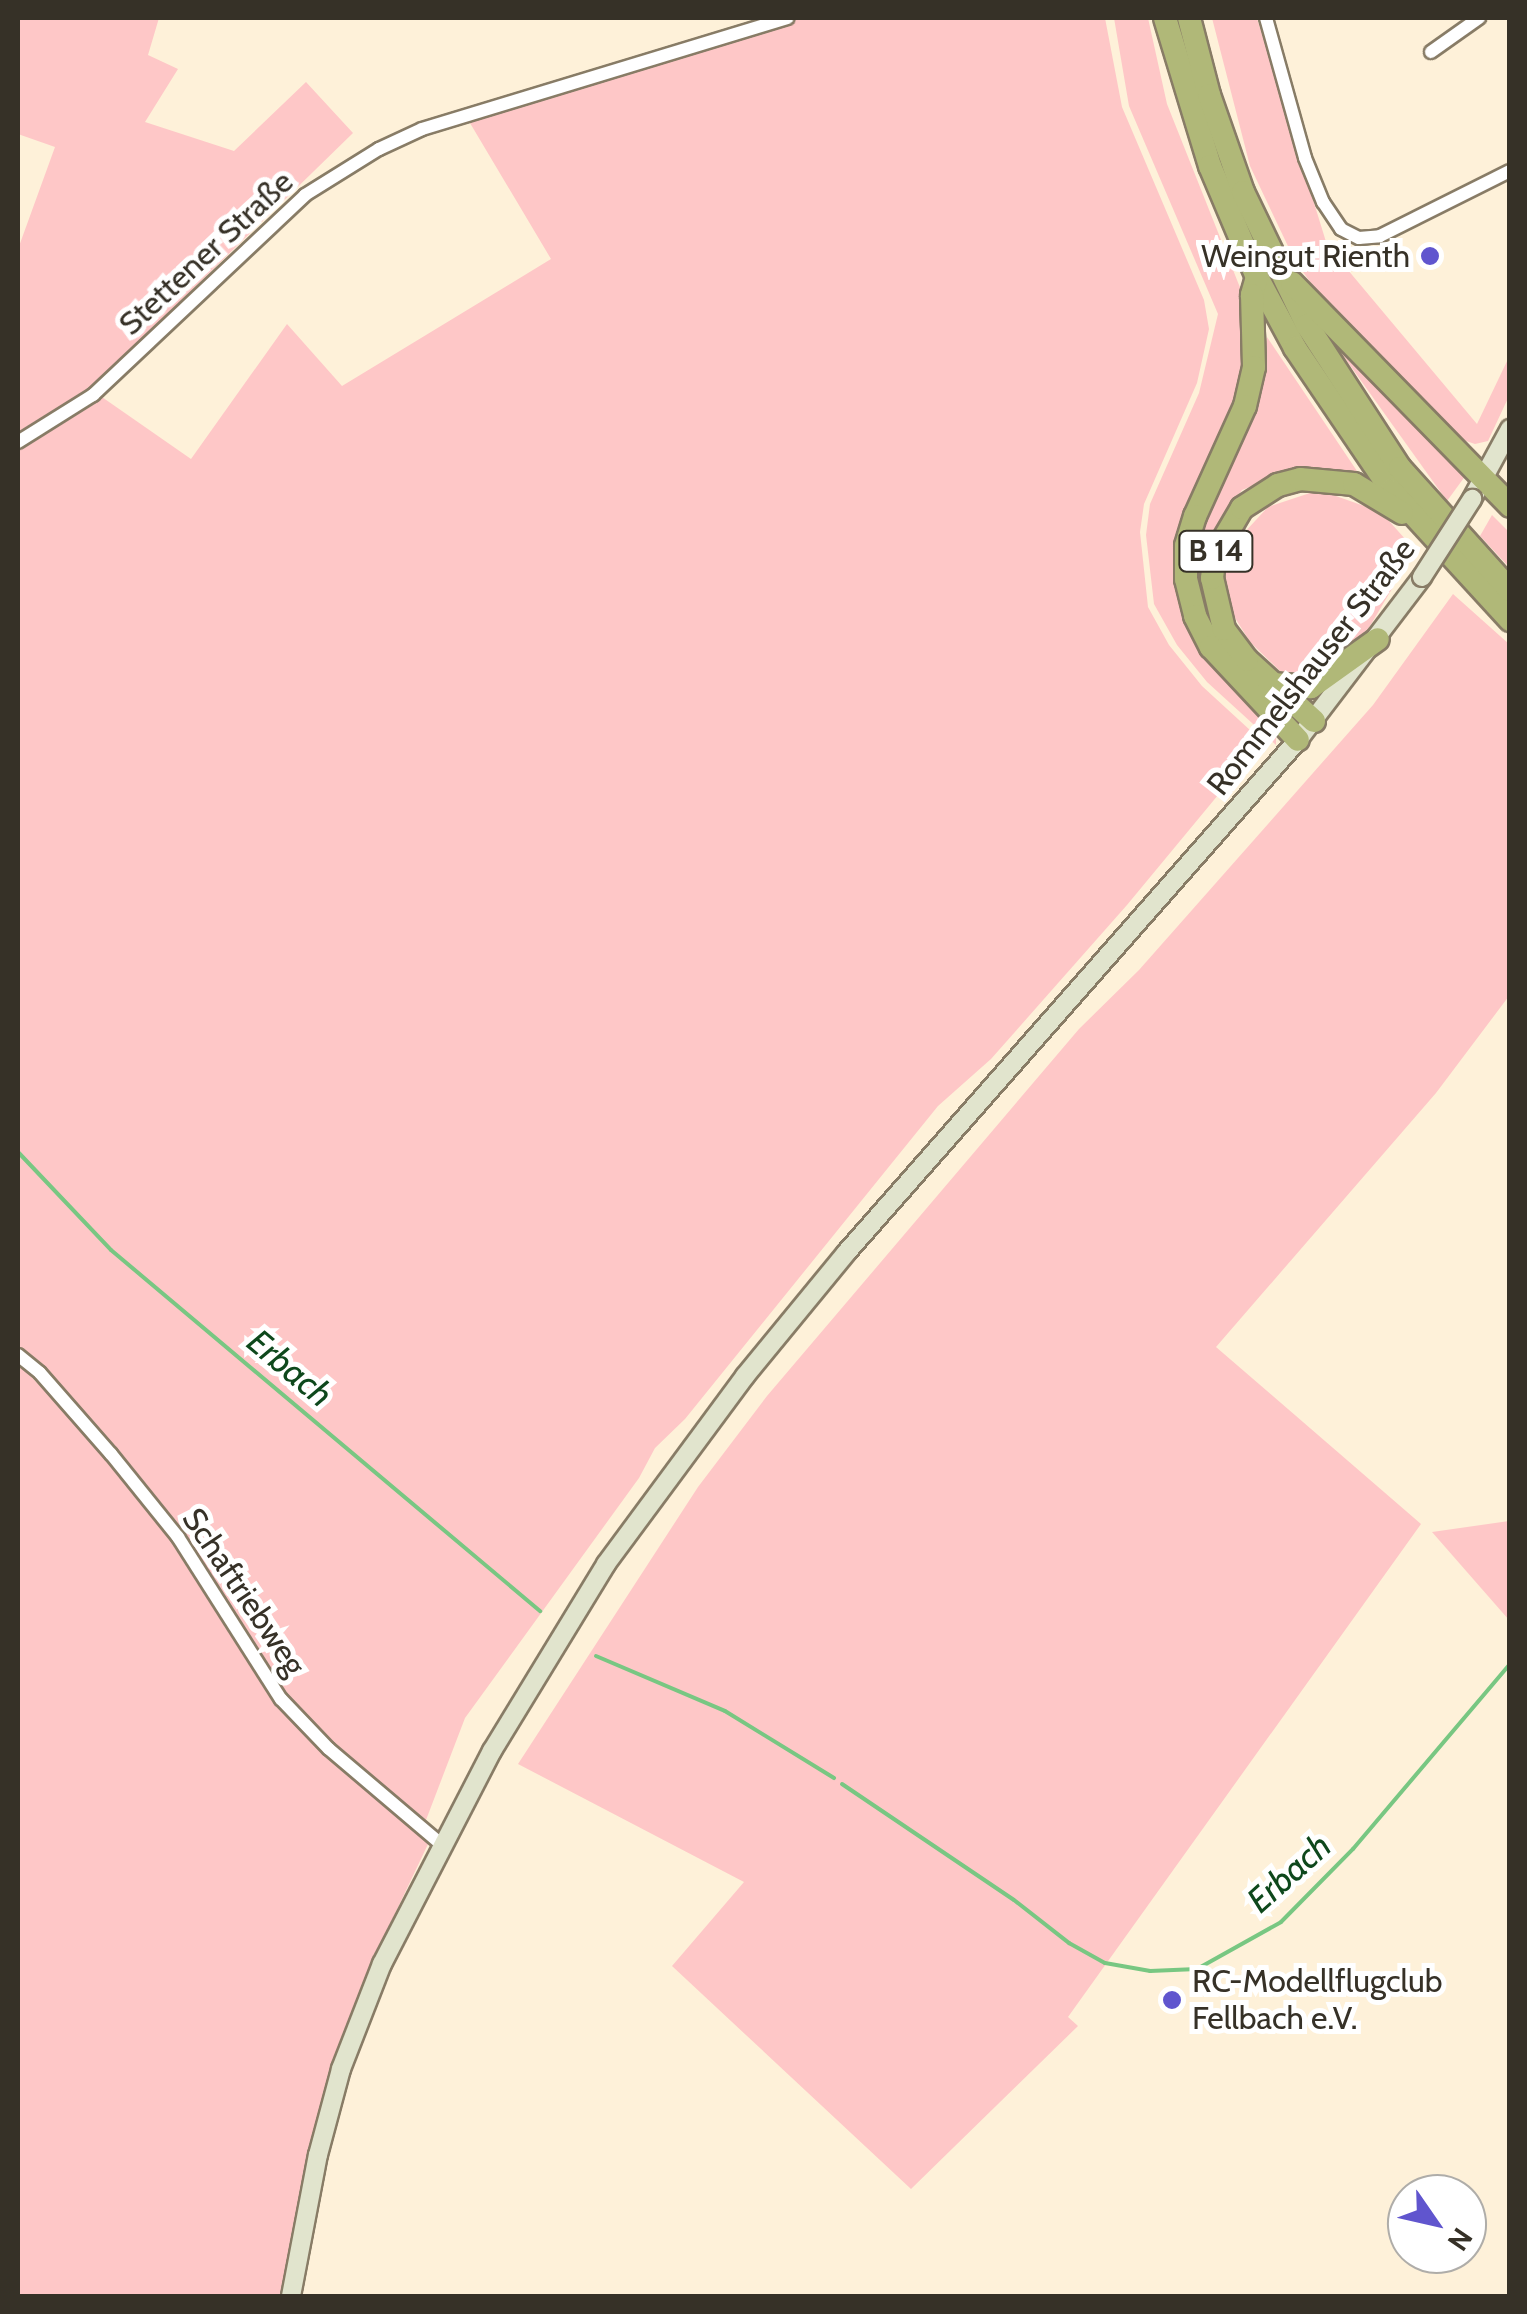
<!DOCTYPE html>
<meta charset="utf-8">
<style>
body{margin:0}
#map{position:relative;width:1527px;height:2314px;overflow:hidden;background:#fef1d9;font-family:Cabin,sans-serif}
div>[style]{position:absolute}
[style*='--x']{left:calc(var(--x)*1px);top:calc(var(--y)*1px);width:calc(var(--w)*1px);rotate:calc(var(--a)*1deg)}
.green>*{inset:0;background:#fec7c7}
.stream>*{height:4px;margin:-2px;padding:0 2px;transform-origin:2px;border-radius:2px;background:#78c782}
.roads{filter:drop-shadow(2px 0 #887c66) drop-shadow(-2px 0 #887c66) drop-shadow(0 2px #887c66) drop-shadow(0 -2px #887c66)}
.minor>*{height:12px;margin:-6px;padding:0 6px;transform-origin:6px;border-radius:6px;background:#fff}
.secondary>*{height:18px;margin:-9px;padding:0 9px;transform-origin:9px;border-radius:9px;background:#e1e4cd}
.trunk>*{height:22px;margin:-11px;padding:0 11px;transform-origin:11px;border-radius:11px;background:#b0b878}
.bridges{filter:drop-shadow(2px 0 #887c66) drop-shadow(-2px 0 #887c66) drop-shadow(0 2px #887c66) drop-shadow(0 -2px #887c66)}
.secondary-bridge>*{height:18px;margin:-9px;padding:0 9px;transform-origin:9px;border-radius:9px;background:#e1e4cd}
.dots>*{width:28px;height:28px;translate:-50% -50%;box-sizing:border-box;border:5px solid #fff;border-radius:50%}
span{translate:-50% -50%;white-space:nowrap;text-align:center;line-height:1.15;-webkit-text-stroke:10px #fff;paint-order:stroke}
.shield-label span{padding:2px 8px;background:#fff;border:2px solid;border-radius:8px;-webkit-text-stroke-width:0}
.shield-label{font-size:30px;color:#363127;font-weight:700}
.street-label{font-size:32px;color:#363127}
.poi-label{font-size:32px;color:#363127}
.right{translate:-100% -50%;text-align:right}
.left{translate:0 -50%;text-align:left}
.water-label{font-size:35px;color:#0e481c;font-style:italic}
.frame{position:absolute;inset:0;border:20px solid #363127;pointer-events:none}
.north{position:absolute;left:1387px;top:2174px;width:100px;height:100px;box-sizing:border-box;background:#fff;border:2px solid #afada9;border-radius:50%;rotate:124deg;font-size:28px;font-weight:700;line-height:40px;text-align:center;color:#363127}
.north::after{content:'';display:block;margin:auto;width:35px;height:45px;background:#6055ce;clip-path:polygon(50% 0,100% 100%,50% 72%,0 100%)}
</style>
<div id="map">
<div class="green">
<div style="clip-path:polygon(18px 18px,159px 18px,148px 55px,178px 69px,145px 122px,234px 151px,306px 82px,353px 133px,89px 390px,18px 432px,18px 249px,55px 147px,18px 134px)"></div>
<div style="clip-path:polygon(800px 18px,1105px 18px,1122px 107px,1204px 300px,1209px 329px,1197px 383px,1144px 504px,1140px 532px,1148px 607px,1169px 645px,1202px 686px,1251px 731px,1256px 742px,1252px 754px,1127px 905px,991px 1059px,938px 1106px,685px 1419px,655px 1448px,639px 1478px,465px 1718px,426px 1820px,332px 1744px,285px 1696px,182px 1535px,44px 1370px,18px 1347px,18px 447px,99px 395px,191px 459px,287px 324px,342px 386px,551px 259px,467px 118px)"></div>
<div style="clip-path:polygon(1114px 18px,1148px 18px,1167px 104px,1241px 290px,1247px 360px,1232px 421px,1182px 516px,1176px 584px,1191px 633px,1276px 729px,1276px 745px,1207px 682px,1177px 645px,1154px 604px,1146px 535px,1150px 504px,1199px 393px,1218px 314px,1129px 106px)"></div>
<div style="clip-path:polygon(1212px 18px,1257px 18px,1327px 245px,1477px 424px,1509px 357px,1509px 396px,1488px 441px,1475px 444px,1463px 440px,1332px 312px,1295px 261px,1250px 166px)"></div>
<div style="clip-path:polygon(1267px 337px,1361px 477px,1302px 467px,1242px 490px,1212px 532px,1205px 592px,1296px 720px,1208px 626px,1195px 589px,1198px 531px,1251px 415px)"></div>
<div style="clip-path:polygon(1334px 343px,1466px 475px,1447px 501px)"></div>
<div style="clip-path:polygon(1319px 490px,1381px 512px,1415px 550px,1367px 631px,1306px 678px,1280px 671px,1250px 642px,1232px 613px,1223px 588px,1230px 548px,1268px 507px)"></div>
<div style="clip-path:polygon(1492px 515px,1509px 532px,1509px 567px,1480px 536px)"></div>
<div style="clip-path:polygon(1453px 594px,1509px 644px,1509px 996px,1436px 1093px,1216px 1347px,1421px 1524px,1068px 2017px,1078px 2026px,911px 2189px,672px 1966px,744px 1882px,518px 1764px,698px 1487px,767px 1396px,1079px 1029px,1139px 970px,1373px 705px)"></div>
<div style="clip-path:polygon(18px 1363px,108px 1457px,173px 1539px,278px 1700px,429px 1842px,373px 1960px,333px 2067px,309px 2154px,281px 2296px,18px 2296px)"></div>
<div style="clip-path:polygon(1509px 1521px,1510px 1521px,1509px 1620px,1432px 1532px)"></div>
</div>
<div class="stream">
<div style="--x:18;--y:1152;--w:135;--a:46.5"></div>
<div style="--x:111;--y:1250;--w:561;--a:40.08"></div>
<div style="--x:596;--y:1656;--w:140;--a:23.1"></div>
<div style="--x:725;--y:1711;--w:128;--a:31.6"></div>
<div style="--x:842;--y:1784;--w:207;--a:34"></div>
<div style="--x:1014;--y:1900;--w:70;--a:38"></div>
<div style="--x:1069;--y:1943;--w:41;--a:29.1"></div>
<div style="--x:1105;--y:1963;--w:46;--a:10.1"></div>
<div style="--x:1150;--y:1971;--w:47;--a:-2.4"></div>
<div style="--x:1197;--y:1969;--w:96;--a:-29.2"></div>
<div style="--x:1281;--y:1922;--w:103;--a:-45.4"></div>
<div style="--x:1353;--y:1849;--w:243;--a:-49.7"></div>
</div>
<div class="roads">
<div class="minor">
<div style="--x:1266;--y:18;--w:145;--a:74.4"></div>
<div style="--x:1305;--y:158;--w:48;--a:67.8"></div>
<div style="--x:1323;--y:202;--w:32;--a:56"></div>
<div style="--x:1341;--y:229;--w:20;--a:27"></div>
<div style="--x:1359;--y:238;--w:21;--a:-5"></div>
<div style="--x:1380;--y:236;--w:145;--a:-26.6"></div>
<div style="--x:1431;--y:52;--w:59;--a:-35.3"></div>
<div style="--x:18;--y:442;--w:89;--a:-32.1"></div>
<div style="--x:93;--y:395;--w:291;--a:-43.3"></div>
<div style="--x:305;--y:195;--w:87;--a:-31.9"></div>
<div style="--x:379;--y:149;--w:47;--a:-24.9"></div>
<div style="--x:422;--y:129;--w:382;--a:-16.9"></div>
<div style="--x:18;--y:1355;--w:28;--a:39"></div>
<div style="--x:40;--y:1373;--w:108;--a:48.8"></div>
<div style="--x:111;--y:1454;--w:107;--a:51.1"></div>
<div style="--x:178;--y:1537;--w:192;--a:57.6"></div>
<div style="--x:281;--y:1699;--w:69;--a:46.2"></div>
<div style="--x:329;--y:1749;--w:147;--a:40.3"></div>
</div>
<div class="secondary">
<div style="--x:1472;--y:499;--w:80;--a:-61.5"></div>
<div style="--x:291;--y:2296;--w:144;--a:-79.2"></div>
<div style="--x:318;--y:2155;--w:89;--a:-75"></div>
<div style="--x:341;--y:2069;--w:113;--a:-68.7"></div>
<div style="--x:382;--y:1964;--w:240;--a:-62.7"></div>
<div style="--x:492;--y:1751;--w:219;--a:-58.6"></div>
<div style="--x:606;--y:1564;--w:234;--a:-53.5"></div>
<div style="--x:745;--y:1376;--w:159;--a:-50.6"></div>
<div style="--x:846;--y:1253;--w:684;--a:-48.62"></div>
<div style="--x:1298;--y:740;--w:205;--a:-52.7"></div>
</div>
<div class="trunk">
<div style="--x:1165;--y:18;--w:155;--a:73.1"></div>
<div style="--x:1210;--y:166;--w:121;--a:67.1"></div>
<div style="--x:1257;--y:277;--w:81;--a:61.8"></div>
<div style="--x:1295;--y:348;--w:173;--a:55.9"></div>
<div style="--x:1392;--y:491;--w:175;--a:47.5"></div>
<div style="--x:1189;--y:18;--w:80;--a:75.4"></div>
<div style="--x:1209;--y:95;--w:103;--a:70.7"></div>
<div style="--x:1243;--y:192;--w:148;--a:64.3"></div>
<div style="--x:1307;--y:325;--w:171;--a:57"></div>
<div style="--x:1400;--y:468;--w:164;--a:48"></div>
<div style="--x:1257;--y:277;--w:19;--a:106"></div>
<div style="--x:1252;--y:295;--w:72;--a:88.4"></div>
<div style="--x:1254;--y:367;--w:40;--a:103"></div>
<div style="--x:1245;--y:406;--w:121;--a:114.4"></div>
<div style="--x:1195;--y:516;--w:31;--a:107"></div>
<div style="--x:1186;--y:546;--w:33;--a:90"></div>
<div style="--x:1186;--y:579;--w:38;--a:76"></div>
<div style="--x:1195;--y:616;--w:35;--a:63"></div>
<div style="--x:1211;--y:647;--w:127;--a:46.9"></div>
<div style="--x:1292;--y:283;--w:312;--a:45.6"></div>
<div style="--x:1273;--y:684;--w:38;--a:5"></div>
<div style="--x:1311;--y:687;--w:82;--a:-35.6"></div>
<div style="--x:1314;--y:721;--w:91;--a:-137.7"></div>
<div style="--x:1247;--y:660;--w:39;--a:-127"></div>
<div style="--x:1224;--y:629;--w:52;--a:-103.2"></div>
<div style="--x:1212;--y:578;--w:24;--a:-83"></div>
<div style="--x:1215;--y:554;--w:53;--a:-59.6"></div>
<div style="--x:1242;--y:508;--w:43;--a:-32.6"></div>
<div style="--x:1278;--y:485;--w:23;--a:-15"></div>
<div style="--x:1300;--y:479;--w:54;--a:5.3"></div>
<div style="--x:1354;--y:484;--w:56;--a:31.1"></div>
</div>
</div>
<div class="bridges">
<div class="secondary-bridge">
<div style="--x:1422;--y:577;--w:93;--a:-57.3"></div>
</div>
</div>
<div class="dots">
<div style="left:1430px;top:256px;background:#6055ce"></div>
<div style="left:1172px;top:2000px;background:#6055ce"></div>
</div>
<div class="shield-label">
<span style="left:1216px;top:551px">B 14</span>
</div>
<div class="street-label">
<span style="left:206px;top:253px;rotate:-43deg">Stettener Straße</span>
<span style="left:1311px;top:667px;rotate:-52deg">Rommelshauser Straße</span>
<span style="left:244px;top:1592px;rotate:56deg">Schaftriebweg</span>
</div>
<div class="poi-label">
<span class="right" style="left:1410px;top:256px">Weingut Rienth</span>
<span class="left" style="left:1192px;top:2000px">RC-Modellflugclub<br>Fellbach e.V.</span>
</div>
<div class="water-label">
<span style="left:290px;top:1368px;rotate:40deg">Erbach</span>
<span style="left:1289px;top:1873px;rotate:-42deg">Erbach</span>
</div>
<div class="frame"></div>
<div class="north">N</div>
</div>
